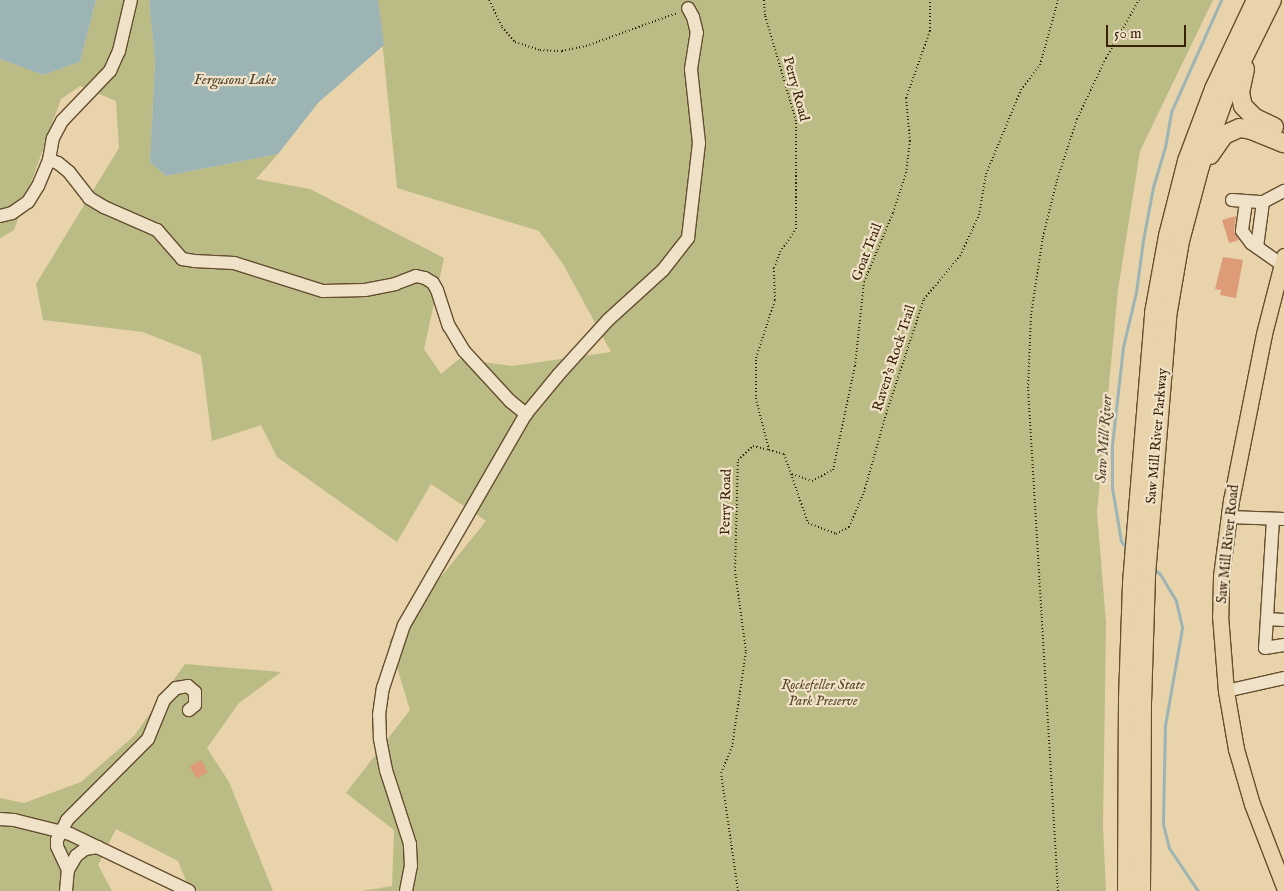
<!DOCTYPE html>
<style>
body{margin:0}
#map{position:relative;width:1284px;height:891px;overflow:hidden;background:#e8d3aa;font-family:"IM FELL English",serif}
div>[style]{position:absolute}
[style*='--x']{left:calc(var(--x)*1px);top:calc(var(--y)*1px);width:calc(var(--w)*1px);rotate:calc(var(--a)*1deg)}
.green>*{inset:0;background:#babb85}
.water>*{inset:0;background:#9db4b5}
.stream>*{height:3px;margin:-1.5px;padding:0 1.5px;transform-origin:1.5px;border-radius:1.5px;background:#9db4b5}
.building>*{inset:0;background:#dd9b78;transform-origin:0 0}
.path>*{height:2px;margin-top:-1px;transform-origin:0;background:repeating-linear-gradient(90deg,#392106 0 1px,transparent 0 3.5px)}
.roads{filter:drop-shadow(1px 0 #654e2f) drop-shadow(-1px 0 #654e2f) drop-shadow(0 1px #654e2f) drop-shadow(0 -1px #654e2f)}
.minor>*{height:12px;margin:-6px;padding:0 6px;transform-origin:6px;border-radius:6px;background:#f0e2c8}
.major>*{height:15px;margin:-7.5px;padding:0 7.5px;transform-origin:7.5px;border-radius:7.5px;background:#e8d3aa}
.highway>*{height:18px;margin:-9px;padding:0 9px;transform-origin:9px;border-radius:9px;background:#e8d3aa}
span{translate:-50% -50%;white-space:nowrap;text-align:center;line-height:1.15;-webkit-text-stroke:4.5px #f0e2c8;paint-order:stroke}
.street-label{font-size:14px;color:#392106}
.park-label{font-size:14px;color:#594826;font-style:italic}
.water-label{font-size:15px;color:#524632;font-style:italic}
.scale{position:absolute;left:1106px;top:25px;width:80px;height:22px;box-sizing:border-box;border:2px solid #392106;border-top:0;padding-left:6px;font-size:15px;line-height:18px;white-space:nowrap;color:#392106;-webkit-text-stroke:4px #f0e2c8;paint-order:stroke}
</style>
<div id="map">
<div class="green">
<div style="clip-path:polygon(96px 0,149px 0,155px 61px,150px 162px,166px 176px,278px 154px,256px 179px,310px 189px,444px 258px,424px 349px,441px 374px,459px 359px,512px 366px,611px 352px,563px 264px,539px 231px,397px 188px,378px 0,1213px 0,1140px 151px,1118px 290px,1097px 512px,1106px 623px,1103px 827px,1106px 891px,362px 891px,392px 886px,394px 830px,346px 793px,410px 710px,389px 641px,486px 521px,431px 484px,397px 542px,277px 457px,261px 425px,212px 441px,201px 355px,143px 332px,43px 320px,36px 284px,119px 148px,116px 101px,80px 86px,61px 99px,14px 230px,0 238px,0 59px,43px 75px,80px 62px)"></div>
<div style="clip-path:polygon(185px 664px,281px 672px,239px 703px,207px 748px,229px 782px,273px 891px,190px 891px,178px 861px,116px 829px,98px 865px,112px 891px,0 891px,0 798px,24px 803px,81px 782px,134px 736px)"></div>
</div>
<div class="water">
<div style="clip-path:polygon(0 0,96px 0,80px 62px,43px 75px,0 59px)"></div>
<div style="clip-path:polygon(149px 0,378px 0,384px 45px,318px 103px,278px 154px,166px 176px,150px 162px,155px 61px)"></div>
</div>
<div class="stream">
<div style="--x:1129;--y:551;--w:13;--a:-129"></div>
<div style="--x:1121;--y:541;--w:54;--a:-99.6"></div>
<div style="--x:1112;--y:488;--w:43;--a:-90"></div>
<div style="--x:1112;--y:445;--w:99;--a:-83.6"></div>
<div style="--x:1123;--y:347;--w:57;--a:-76.7"></div>
<div style="--x:1136;--y:292;--w:52;--a:-82.3"></div>
<div style="--x:1143;--y:240;--w:54;--a:-79.3"></div>
<div style="--x:1153;--y:187;--w:42;--a:-73.3"></div>
<div style="--x:1165;--y:147;--w:36;--a:-80"></div>
<div style="--x:1171;--y:112;--w:123;--a:-65.9"></div>
<div style="--x:1152;--y:568;--w:10;--a:37"></div>
<div style="--x:1160;--y:574;--w:31;--a:59"></div>
<div style="--x:1176;--y:601;--w:28;--a:77"></div>
<div style="--x:1182;--y:628;--w:98;--a:99.9"></div>
<div style="--x:1165;--y:725;--w:99;--a:91.2"></div>
<div style="--x:1163;--y:824;--w:25;--a:76"></div>
<div style="--x:1169;--y:848;--w:52;--a:56"></div>
</div>
<div class="building">
<div style="clip-path:polygon(1236px 216px,1234px 231px,1239px 240px,1229px 243px,1222px 220px)"></div>
<div style="clip-path:polygon(1223px 257px,1243px 260px,1236px 298px,1220px 295px,1221px 290px,1215px 289px)"></div>
<div style="left:201px;top:760px;width:14px;height:13px;rotate:60deg"></div>
</div>
<div class="path">
<div style="--x:489;--y:0;--w:30;--a:64"></div>
<div style="--x:502;--y:27;--w:20;--a:49"></div>
<div style="--x:515;--y:42;--w:26;--a:18"></div>
<div style="--x:540;--y:50;--w:22;--a:3"></div>
<div style="--x:562;--y:51;--w:25;--a:-12"></div>
<div style="--x:586;--y:46;--w:97;--a:-19.9"></div>
<div style="--x:769;--y:450;--w:16;--a:15"></div>
<div style="--x:784;--y:454;--w:73;--a:70.8"></div>
<div style="--x:808;--y:523;--w:30;--a:21"></div>
<div style="--x:836;--y:534;--w:15;--a:-28"></div>
<div style="--x:849;--y:527;--w:38;--a:-67"></div>
<div style="--x:864;--y:492;--w:81;--a:-74.2"></div>
<div style="--x:886;--y:414;--w:121;--a:-71.7"></div>
<div style="--x:924;--y:299;--w:56;--a:-50.1"></div>
<div style="--x:960;--y:256;--w:45;--a:-65.1"></div>
<div style="--x:979;--y:215;--w:42;--a:-80.3"></div>
<div style="--x:986;--y:174;--w:91;--a:-67.4"></div>
<div style="--x:1021;--y:90;--w:31;--a:-53"></div>
<div style="--x:1040;--y:65;--w:67;--a:-74.5"></div>
<div style="--x:792;--y:474;--w:21;--a:19"></div>
<div style="--x:812;--y:481;--w:24;--a:-28"></div>
<div style="--x:833;--y:470;--w:106;--a:-78.1"></div>
<div style="--x:855;--y:366;--w:84;--a:-83.9"></div>
<div style="--x:864;--y:282;--w:75;--a:-67.2"></div>
<div style="--x:893;--y:213;--w:42;--a:-72"></div>
<div style="--x:906;--y:173;--w:32;--a:-83"></div>
<div style="--x:910;--y:141;--w:43;--a:-95.3"></div>
<div style="--x:906;--y:98;--w:71;--a:-70.3"></div>
<div style="--x:930;--y:31;--w:31;--a:-90"></div>
<div style="--x:738;--y:891;--w:119;--a:-98.2"></div>
<div style="--x:721;--y:773;--w:28;--a:-67"></div>
<div style="--x:732;--y:747;--w:97;--a:-81.7"></div>
<div style="--x:746;--y:651;--w:81;--a:-97.8"></div>
<div style="--x:735;--y:571;--w:111;--a:-88.5"></div>
<div style="--x:738;--y:460;--w:21;--a:-43"></div>
<div style="--x:753;--y:446;--w:16;--a:14"></div>
<div style="--x:769;--y:450;--w:53;--a:-104.3"></div>
<div style="--x:756;--y:399;--w:41;--a:-90"></div>
<div style="--x:756;--y:358;--w:61;--a:-71.9"></div>
<div style="--x:775;--y:300;--w:32;--a:-92"></div>
<div style="--x:774;--y:268;--w:17;--a:-69"></div>
<div style="--x:780;--y:252;--w:28;--a:-55"></div>
<div style="--x:796;--y:229;--w:108;--a:-90"></div>
<div style="--x:796;--y:121;--w:110;--a:-106.3"></div>
<div style="--x:765;--y:15;--w:15;--a:-94"></div>
<div style="--x:1058;--y:891;--w:504;--a:-93.41"></div>
<div style="--x:1028;--y:388;--w:73;--a:-87.6"></div>
<div style="--x:1031;--y:315;--w:79;--a:-81.3"></div>
<div style="--x:1043;--y:237;--w:59;--a:-76.2"></div>
<div style="--x:1057;--y:180;--w:64;--a:-71.8"></div>
<div style="--x:1077;--y:119;--w:68;--a:-64.6"></div>
<div style="--x:1106;--y:58;--w:67;--a:-60.4"></div>
</div>
<div class="roads">
<div class="minor">
<div style="--x:49;--y:160;--w:9;--a:18"></div>
<div style="--x:58;--y:163;--w:14;--a:39"></div>
<div style="--x:69;--y:172;--w:33;--a:52"></div>
<div style="--x:89;--y:198;--w:17;--a:31"></div>
<div style="--x:104;--y:207;--w:58;--a:23.5"></div>
<div style="--x:157;--y:230;--w:38;--a:49"></div>
<div style="--x:182;--y:259;--w:12;--a:9"></div>
<div style="--x:194;--y:261;--w:40;--a:2.9"></div>
<div style="--x:234;--y:263;--w:93;--a:17.5"></div>
<div style="--x:323;--y:291;--w:42;--a:-1.4"></div>
<div style="--x:365;--y:290;--w:31;--a:-11"></div>
<div style="--x:395;--y:284;--w:22;--a:-21"></div>
<div style="--x:416;--y:276;--w:9;--a:13"></div>
<div style="--x:425;--y:278;--w:9;--a:32"></div>
<div style="--x:433;--y:283;--w:8;--a:60"></div>
<div style="--x:437;--y:290;--w:38;--a:72"></div>
<div style="--x:449;--y:326;--w:29;--a:59"></div>
<div style="--x:464;--y:351;--w:68;--a:47.4"></div>
<div style="--x:510;--y:401;--w:21;--a:39"></div>
<div style="--x:1232;--y:200;--w:31;--a:4"></div>
<div style="--x:1263;--y:202;--w:24;--a:-28"></div>
<div style="--x:1246;--y:202;--w:29;--a:98"></div>
<div style="--x:1242;--y:231;--w:15;--a:53"></div>
<div style="--x:1251;--y:243;--w:38;--a:35"></div>
<div style="--x:0;--y:216;--w:12;--a:-14"></div>
<div style="--x:12;--y:213;--w:19;--a:-35"></div>
<div style="--x:28;--y:202;--w:19;--a:-58"></div>
<div style="--x:38;--y:186;--w:28;--a:-67"></div>
<div style="--x:49;--y:160;--w:22;--a:-80"></div>
<div style="--x:53;--y:138;--w:19;--a:-62"></div>
<div style="--x:62;--y:121;--w:69;--a:-46.2"></div>
<div style="--x:110;--y:71;--w:22;--a:-66"></div>
<div style="--x:119;--y:51;--w:52;--a:-76.8"></div>
<div style="--x:1257;--y:247;--w:45;--a:-82.4"></div>
<div style="--x:1228;--y:517;--w:56;--a:2"></div>
<div style="--x:1273;--y:519;--w:129;--a:93.5"></div>
<div style="--x:1265;--y:648;--w:19;--a:-9"></div>
<div style="--x:1267;--y:619;--w:17;--a:3"></div>
<div style="--x:1226;--y:691;--w:59;--a:-12.6"></div>
<div style="--x:0;--y:819;--w:14;--a:4"></div>
<div style="--x:14;--y:820;--w:58;--a:14"></div>
<div style="--x:70;--y:834;--w:132;--a:25.6"></div>
<div style="--x:68;--y:870;--w:16;--a:-60"></div>
<div style="--x:76;--y:856;--w:11;--a:-38"></div>
<div style="--x:85;--y:849;--w:13;--a:-9"></div>
<div style="--x:66;--y:891;--w:21;--a:-85"></div>
<div style="--x:68;--y:870;--w:26;--a:-115"></div>
<div style="--x:57;--y:846;--w:6;--a:-90"></div>
<div style="--x:57;--y:840;--w:22;--a:-63"></div>
<div style="--x:67;--y:820;--w:115;--a:-45"></div>
<div style="--x:148;--y:739;--w:42;--a:-67.7"></div>
<div style="--x:164;--y:700;--w:17;--a:-45"></div>
<div style="--x:176;--y:688;--w:12;--a:-9"></div>
<div style="--x:188;--y:686;--w:9;--a:41"></div>
<div style="--x:195;--y:692;--w:13;--a:90"></div>
<div style="--x:195;--y:705;--w:8;--a:140"></div>
<div style="--x:406;--y:891;--w:25;--a:-79"></div>
<div style="--x:411;--y:866;--w:22;--a:-93"></div>
<div style="--x:410;--y:844;--w:78;--a:-108"></div>
<div style="--x:386;--y:770;--w:33;--a:-101"></div>
<div style="--x:380;--y:738;--w:23;--a:-92"></div>
<div style="--x:379;--y:715;--w:27;--a:-82"></div>
<div style="--x:383;--y:688;--w:66;--a:-71.6"></div>
<div style="--x:404;--y:625;--w:244;--a:-60"></div>
<div style="--x:526;--y:414;--w:52;--a:-50.5"></div>
<div style="--x:559;--y:374;--w:73;--a:-47.8"></div>
<div style="--x:608;--y:320;--w:74;--a:-42.3"></div>
<div style="--x:663;--y:270;--w:41;--a:-52"></div>
<div style="--x:688;--y:238;--w:96;--a:-83.4"></div>
<div style="--x:699;--y:143;--w:74;--a:-96.2"></div>
<div style="--x:691;--y:69;--w:36;--a:-81"></div>
<div style="--x:697;--y:33;--w:16;--a:-104"></div>
<div style="--x:693;--y:17;--w:10;--a:-119"></div>
</div>
<div class="major">
<div style="--x:1284;--y:256;--w:81;--a:104.4"></div>
<div style="--x:1264;--y:334;--w:169;--a:101.2"></div>
<div style="--x:1231;--y:500;--w:77;--a:97.5"></div>
<div style="--x:1221;--y:576;--w:39;--a:91"></div>
<div style="--x:1220;--y:615;--w:76;--a:85.5"></div>
<div style="--x:1226;--y:691;--w:59;--a:80.2"></div>
<div style="--x:1236;--y:749;--w:57;--a:73.8"></div>
<div style="--x:1252;--y:804;--w:89;--a:68.9"></div>
</div>
<div class="highway">
<div style="--x:1245;--y:69;--w:25;--a:102"></div>
<div style="--x:1240;--y:93;--w:13;--a:77"></div>
<div style="--x:1243;--y:106;--w:17;--a:45"></div>
<div style="--x:1255;--y:118;--w:21;--a:25"></div>
<div style="--x:1210;--y:155;--w:24;--a:-55"></div>
<div style="--x:1224;--y:135;--w:17;--a:-24"></div>
<div style="--x:1240;--y:128;--w:11;--a:10"></div>
<div style="--x:1251;--y:130;--w:35;--a:22"></div>
<div style="--x:1127;--y:891;--w:192;--a:-89.7"></div>
<div style="--x:1128;--y:699;--w:116;--a:-88"></div>
<div style="--x:1132;--y:583;--w:271;--a:-85.3"></div>
<div style="--x:1154;--y:313;--w:78;--a:-79.7"></div>
<div style="--x:1168;--y:236;--w:77;--a:-75.8"></div>
<div style="--x:1187;--y:161;--w:77;--a:-69.4"></div>
<div style="--x:1214;--y:89;--w:98;--a:-64.7"></div>
<div style="--x:1141;--y:891;--w:188;--a:-89.7"></div>
<div style="--x:1142;--y:703;--w:128;--a:-88.2"></div>
<div style="--x:1146;--y:575;--w:259;--a:-85.3"></div>
<div style="--x:1167;--y:317;--w:77;--a:-80.3"></div>
<div style="--x:1180;--y:241;--w:78;--a:-75.1"></div>
<div style="--x:1200;--y:166;--w:77;--a:-70.4"></div>
<div style="--x:1226;--y:93;--w:104;--a:-63.7"></div>
</div>
</div>
<div class="street-label">
<span style="left:796px;top:89px;rotate:75deg">Perry Road</span>
<span style="left:867px;top:252px;rotate:-69deg">Goat Trail</span>
<span style="left:894px;top:358px;rotate:-72deg">Raven's Rock Trail</span>
<span style="left:1157px;top:436px;rotate:-85deg">Saw Mill River Parkway</span>
<span style="left:726px;top:502px;rotate:-89deg">Perry Road</span>
<span style="left:1228px;top:544px;rotate:-84deg">Saw Mill River Road</span>
</div>
<div class="park-label">
<span style="left:823px;top:693px">Rockefeller State<br>Park Preserve</span>
</div>
<div class="water-label">
<span style="left:235px;top:80px">Fergusons Lake</span>
<span style="left:1104px;top:439px;rotate:-86deg">Saw Mill River</span>
</div>
<div class="scale">50 m</div>
</div>
